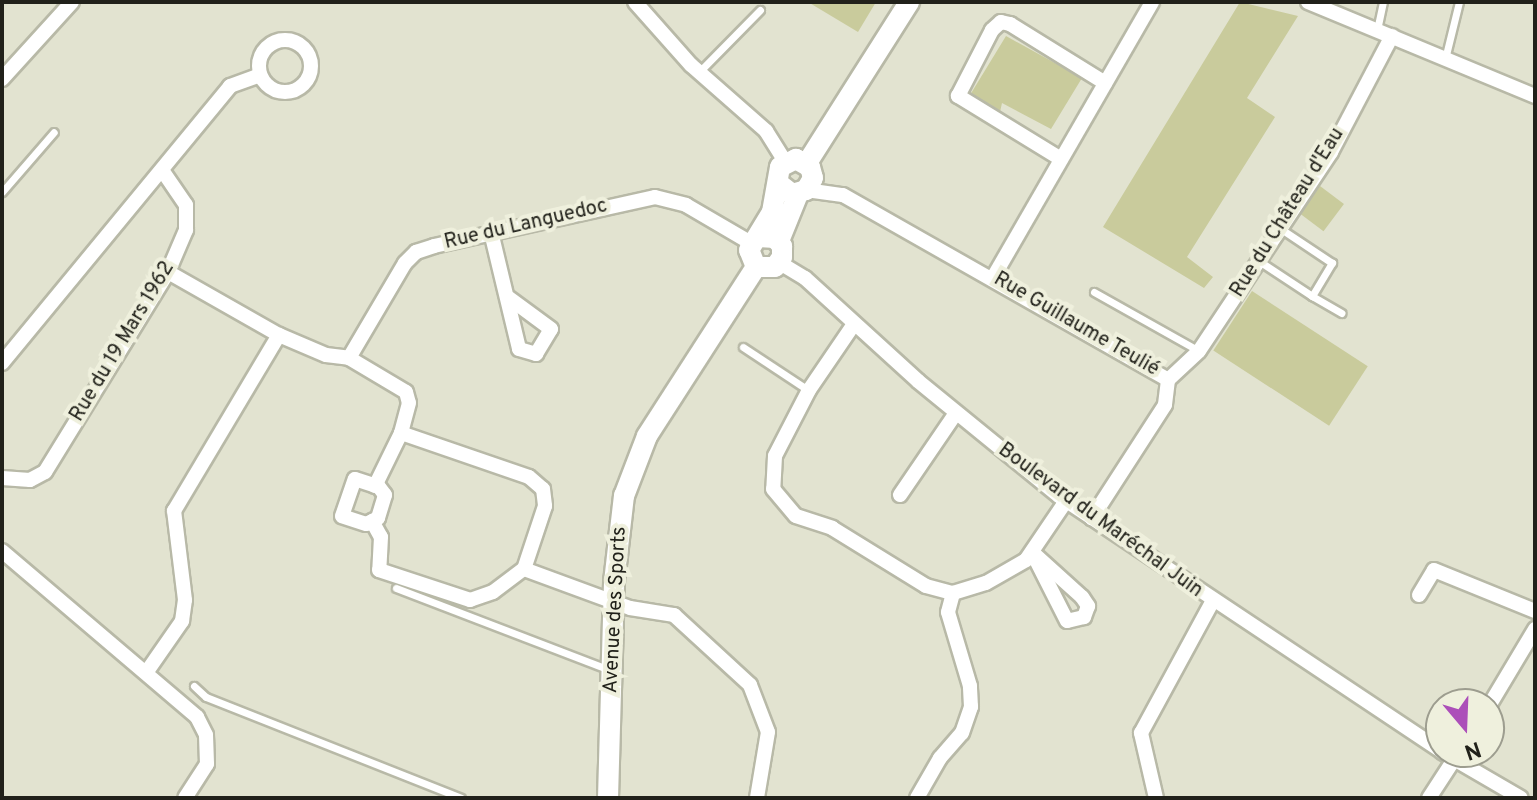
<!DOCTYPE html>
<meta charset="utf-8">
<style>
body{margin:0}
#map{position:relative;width:1537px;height:800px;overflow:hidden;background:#e2e3d0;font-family:Overpass,sans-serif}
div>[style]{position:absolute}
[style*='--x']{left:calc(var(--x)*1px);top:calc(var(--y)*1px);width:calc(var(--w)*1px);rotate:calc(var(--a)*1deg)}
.green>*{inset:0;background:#c9cb9c;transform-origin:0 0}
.roads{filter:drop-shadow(2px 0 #b8b9a7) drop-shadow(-2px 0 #b8b9a7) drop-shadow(0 2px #b8b9a7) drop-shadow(0 -2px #b8b9a7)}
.service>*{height:7px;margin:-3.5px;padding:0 3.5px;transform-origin:3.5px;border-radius:3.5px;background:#fff}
.minor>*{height:14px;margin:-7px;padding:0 7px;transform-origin:7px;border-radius:7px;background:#fff}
.minor>.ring{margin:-7px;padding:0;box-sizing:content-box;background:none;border:14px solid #fff;border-radius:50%}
.secondary>*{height:20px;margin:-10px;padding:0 10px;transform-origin:10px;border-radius:10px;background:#fff}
span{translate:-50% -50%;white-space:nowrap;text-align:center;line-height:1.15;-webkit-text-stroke:8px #eff0dd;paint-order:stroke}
.street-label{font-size:20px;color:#21211a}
.frame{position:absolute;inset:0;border:4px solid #21211a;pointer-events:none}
.north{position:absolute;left:1425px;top:688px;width:80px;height:80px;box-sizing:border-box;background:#eff0dd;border:2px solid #9d9d8f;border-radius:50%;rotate:161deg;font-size:22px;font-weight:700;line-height:32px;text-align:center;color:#21211a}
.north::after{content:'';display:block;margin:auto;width:28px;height:36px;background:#ac4fb9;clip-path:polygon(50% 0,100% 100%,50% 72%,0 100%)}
</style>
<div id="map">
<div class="green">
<div style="clip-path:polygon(808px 2px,876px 2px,858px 32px)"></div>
<div style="clip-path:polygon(1240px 2px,1298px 16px,1247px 98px,1275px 117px,1187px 257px,1213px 277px,1204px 288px,1103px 227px)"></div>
<div style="clip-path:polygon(1006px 36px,1082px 78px,1051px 129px,1002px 103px,1000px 112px,970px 95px)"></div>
<div style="left:1320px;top:186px;width:30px;height:34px;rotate:37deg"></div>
<div style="left:1252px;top:291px;width:138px;height:71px;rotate:33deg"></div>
</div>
<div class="roads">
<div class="service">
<div style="--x:1377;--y:30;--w:29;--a:-78"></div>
<div style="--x:1445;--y:59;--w:59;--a:-76.2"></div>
<div style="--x:699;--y:72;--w:87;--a:-45.5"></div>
<div style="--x:2;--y:192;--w:79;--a:-49.1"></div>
<div style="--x:1259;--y:261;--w:64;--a:33.4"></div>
<div style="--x:1312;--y:296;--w:39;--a:-59"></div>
<div style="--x:1332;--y:263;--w:61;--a:-146.3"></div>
<div style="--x:1094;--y:292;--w:120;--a:29.3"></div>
<div style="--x:1312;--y:296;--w:34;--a:30"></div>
<div style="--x:743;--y:347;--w:78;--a:33.5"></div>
<div style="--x:396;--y:588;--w:229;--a:21"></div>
<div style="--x:194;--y:686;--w:16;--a:43"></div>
<div style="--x:206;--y:697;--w:274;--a:21.6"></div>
</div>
<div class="minor">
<div style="--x:635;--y:2;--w:84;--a:48.4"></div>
<div style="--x:691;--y:65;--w:100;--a:41.3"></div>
<div style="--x:766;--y:131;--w:36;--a:58"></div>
<div style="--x:1308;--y:2;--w:246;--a:22.5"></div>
<div class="ring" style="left:259px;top:40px;width:38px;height:38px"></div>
<div style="--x:2;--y:79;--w:104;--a:-47.7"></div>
<div style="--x:1061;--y:159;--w:121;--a:-148.5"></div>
<div style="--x:958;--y:96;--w:74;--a:-62.7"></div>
<div style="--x:992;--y:30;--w:12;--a:-42"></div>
<div style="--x:1001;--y:22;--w:9;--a:13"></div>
<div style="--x:1010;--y:24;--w:112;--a:31.8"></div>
<div style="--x:806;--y:190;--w:37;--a:8"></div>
<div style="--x:843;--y:195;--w:374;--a:29.6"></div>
<div style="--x:1168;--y:380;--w:25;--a:97"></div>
<div style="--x:1165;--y:405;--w:135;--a:122.9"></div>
<div style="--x:491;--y:232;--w:120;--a:76.5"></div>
<div style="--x:519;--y:349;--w:18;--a:16"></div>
<div style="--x:536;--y:354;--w:29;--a:-59"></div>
<div style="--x:551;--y:329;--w:52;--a:-143.6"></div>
<div style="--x:780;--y:263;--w:29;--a:31"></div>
<div style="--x:805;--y:278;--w:153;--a:42.3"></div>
<div style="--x:918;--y:381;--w:182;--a:39.2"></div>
<div style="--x:1059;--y:496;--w:459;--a:33.7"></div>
<div style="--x:168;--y:272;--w:128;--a:29.6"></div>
<div style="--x:279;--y:335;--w:51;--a:23.1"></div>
<div style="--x:326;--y:355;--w:23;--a:7"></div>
<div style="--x:349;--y:358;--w:66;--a:30.8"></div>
<div style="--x:406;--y:392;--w:11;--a:75"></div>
<div style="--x:409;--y:403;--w:31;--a:105"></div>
<div style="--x:401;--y:433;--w:59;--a:116.1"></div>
<div style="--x:994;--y:276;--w:316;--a:-60"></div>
<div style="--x:854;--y:324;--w:80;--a:124.3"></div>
<div style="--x:809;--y:390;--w:74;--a:117.3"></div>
<div style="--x:775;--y:456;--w:33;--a:93"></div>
<div style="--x:773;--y:489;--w:35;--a:50"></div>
<div style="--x:796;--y:516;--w:38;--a:18"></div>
<div style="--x:832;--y:528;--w:110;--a:31.7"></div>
<div style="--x:926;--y:586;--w:28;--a:15"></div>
<div style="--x:349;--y:358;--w:110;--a:-59.5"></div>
<div style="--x:405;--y:263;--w:16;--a:-45"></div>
<div style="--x:416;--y:252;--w:19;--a:-18"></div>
<div style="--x:434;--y:246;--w:226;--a:-12.5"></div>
<div style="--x:655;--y:197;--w:32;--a:14"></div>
<div style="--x:686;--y:205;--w:75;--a:30.3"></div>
<div style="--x:2;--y:363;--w:359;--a:-50.5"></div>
<div style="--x:230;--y:86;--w:32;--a:-20"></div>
<div style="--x:1168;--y:380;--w:42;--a:-43.1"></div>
<div style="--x:1199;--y:351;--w:239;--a:-56.4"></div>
<div style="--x:1331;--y:152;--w:131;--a:-62.3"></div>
<div style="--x:401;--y:433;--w:135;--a:19"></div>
<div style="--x:529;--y:477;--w:18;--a:41"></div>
<div style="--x:543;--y:489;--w:17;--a:83"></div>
<div style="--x:545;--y:506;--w:66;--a:108.4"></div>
<div style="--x:524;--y:569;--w:113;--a:20.2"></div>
<div style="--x:630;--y:608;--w:45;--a:9"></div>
<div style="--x:674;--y:615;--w:103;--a:42.6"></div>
<div style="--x:750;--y:685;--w:50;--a:69"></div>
<div style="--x:768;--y:732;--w:67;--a:99.5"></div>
<div style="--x:2;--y:478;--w:28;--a:4"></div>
<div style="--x:30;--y:480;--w:17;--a:-28"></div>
<div style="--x:45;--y:472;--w:235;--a:-58.4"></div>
<div style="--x:168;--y:272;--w:46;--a:-66.8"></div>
<div style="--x:186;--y:230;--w:25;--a:-90"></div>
<div style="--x:186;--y:205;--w:42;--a:-124.4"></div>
<div style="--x:355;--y:479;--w:25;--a:18"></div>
<div style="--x:379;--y:487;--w:10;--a:53"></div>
<div style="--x:385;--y:495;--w:24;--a:107"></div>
<div style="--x:378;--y:518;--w:13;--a:153"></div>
<div style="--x:366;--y:524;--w:25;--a:-162"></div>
<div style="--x:342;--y:516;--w:39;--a:-71"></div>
<div style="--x:900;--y:495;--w:99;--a:-55.7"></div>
<div style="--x:372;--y:521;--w:18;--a:61"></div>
<div style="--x:381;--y:537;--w:33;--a:93"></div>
<div style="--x:379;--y:570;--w:96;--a:18.2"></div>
<div style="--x:470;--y:600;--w:24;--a:-19"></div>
<div style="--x:493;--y:592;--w:39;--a:-37"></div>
<div style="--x:2;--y:551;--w:256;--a:40.4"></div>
<div style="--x:197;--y:717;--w:20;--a:63"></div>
<div style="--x:206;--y:735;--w:29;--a:88"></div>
<div style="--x:207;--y:764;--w:40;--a:122.9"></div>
<div style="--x:1032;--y:552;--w:67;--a:42"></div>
<div style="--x:1082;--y:597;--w:11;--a:56"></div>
<div style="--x:1088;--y:606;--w:12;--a:110"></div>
<div style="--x:1084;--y:617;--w:17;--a:167"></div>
<div style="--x:1067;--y:621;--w:77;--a:-116.9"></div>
<div style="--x:953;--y:593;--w:34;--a:-17"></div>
<div style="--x:986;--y:583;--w:46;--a:-29.9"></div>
<div style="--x:1026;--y:560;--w:71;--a:-55.9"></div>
<div style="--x:1419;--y:595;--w:29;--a:-59"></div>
<div style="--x:1434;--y:570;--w:109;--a:22.1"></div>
<div style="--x:148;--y:670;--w:60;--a:-55.2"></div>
<div style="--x:182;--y:621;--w:21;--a:-82"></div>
<div style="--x:185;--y:600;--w:90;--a:-97"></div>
<div style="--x:174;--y:511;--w:205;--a:-59.2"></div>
<div style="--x:1489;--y:706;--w:90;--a:-59.1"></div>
<div style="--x:1442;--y:752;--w:91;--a:30.2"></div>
<div style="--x:917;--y:798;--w:46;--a:-60.1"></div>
<div style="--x:940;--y:758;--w:33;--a:-49"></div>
<div style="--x:962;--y:733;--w:28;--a:-71"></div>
<div style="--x:971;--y:707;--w:21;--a:-93"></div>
<div style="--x:970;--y:686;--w:77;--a:-106.6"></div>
<div style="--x:948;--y:612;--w:20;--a:-75"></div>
<div style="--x:1156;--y:798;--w:67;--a:-103"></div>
<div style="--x:1141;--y:733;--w:149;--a:-61.5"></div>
<div style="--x:1429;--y:798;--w:55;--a:-56.9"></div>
</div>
<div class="secondary">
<div style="--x:807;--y:163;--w:191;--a:-57.6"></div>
<div style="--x:759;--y:237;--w:16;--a:4"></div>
<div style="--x:775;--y:238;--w:11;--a:49"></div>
<div style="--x:782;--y:246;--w:11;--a:90"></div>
<div style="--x:782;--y:257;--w:12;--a:125"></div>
<div style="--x:775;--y:267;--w:19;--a:180"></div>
<div style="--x:756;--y:267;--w:18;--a:-112"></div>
<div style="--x:749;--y:250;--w:44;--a:-58.8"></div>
<div style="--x:772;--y:212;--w:46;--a:-79.9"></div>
<div style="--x:780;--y:167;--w:18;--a:-27"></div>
<div style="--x:796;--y:159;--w:16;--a:30"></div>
<div style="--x:810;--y:167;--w:11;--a:75"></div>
<div style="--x:813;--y:178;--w:14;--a:120"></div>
<div style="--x:806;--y:190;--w:15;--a:164"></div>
<div style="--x:792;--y:194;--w:16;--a:-142"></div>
<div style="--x:779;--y:241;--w:51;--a:-68"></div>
<div style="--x:608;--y:798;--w:216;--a:-88.4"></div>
<div style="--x:614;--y:582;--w:87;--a:-83.4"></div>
<div style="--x:624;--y:496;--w:64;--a:-69"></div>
<div style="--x:647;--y:436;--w:201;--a:-57.2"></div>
</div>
</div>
<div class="street-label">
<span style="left:1288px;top:213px;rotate:-58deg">Rue du Château d'Eau</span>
<span style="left:526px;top:225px;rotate:-13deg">Rue du Languedoc</span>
<span style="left:1076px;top:325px;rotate:30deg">Rue Guillaume Teulié</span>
<span style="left:123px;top:342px;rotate:-59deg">Rue du 19 Mars 1962</span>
<span style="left:1100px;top:521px;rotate:36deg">Boulevard du Maréchal Juin</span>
<span style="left:616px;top:610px;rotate:-87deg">Avenue des Sports</span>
</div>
<div class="frame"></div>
<div class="north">N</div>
</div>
